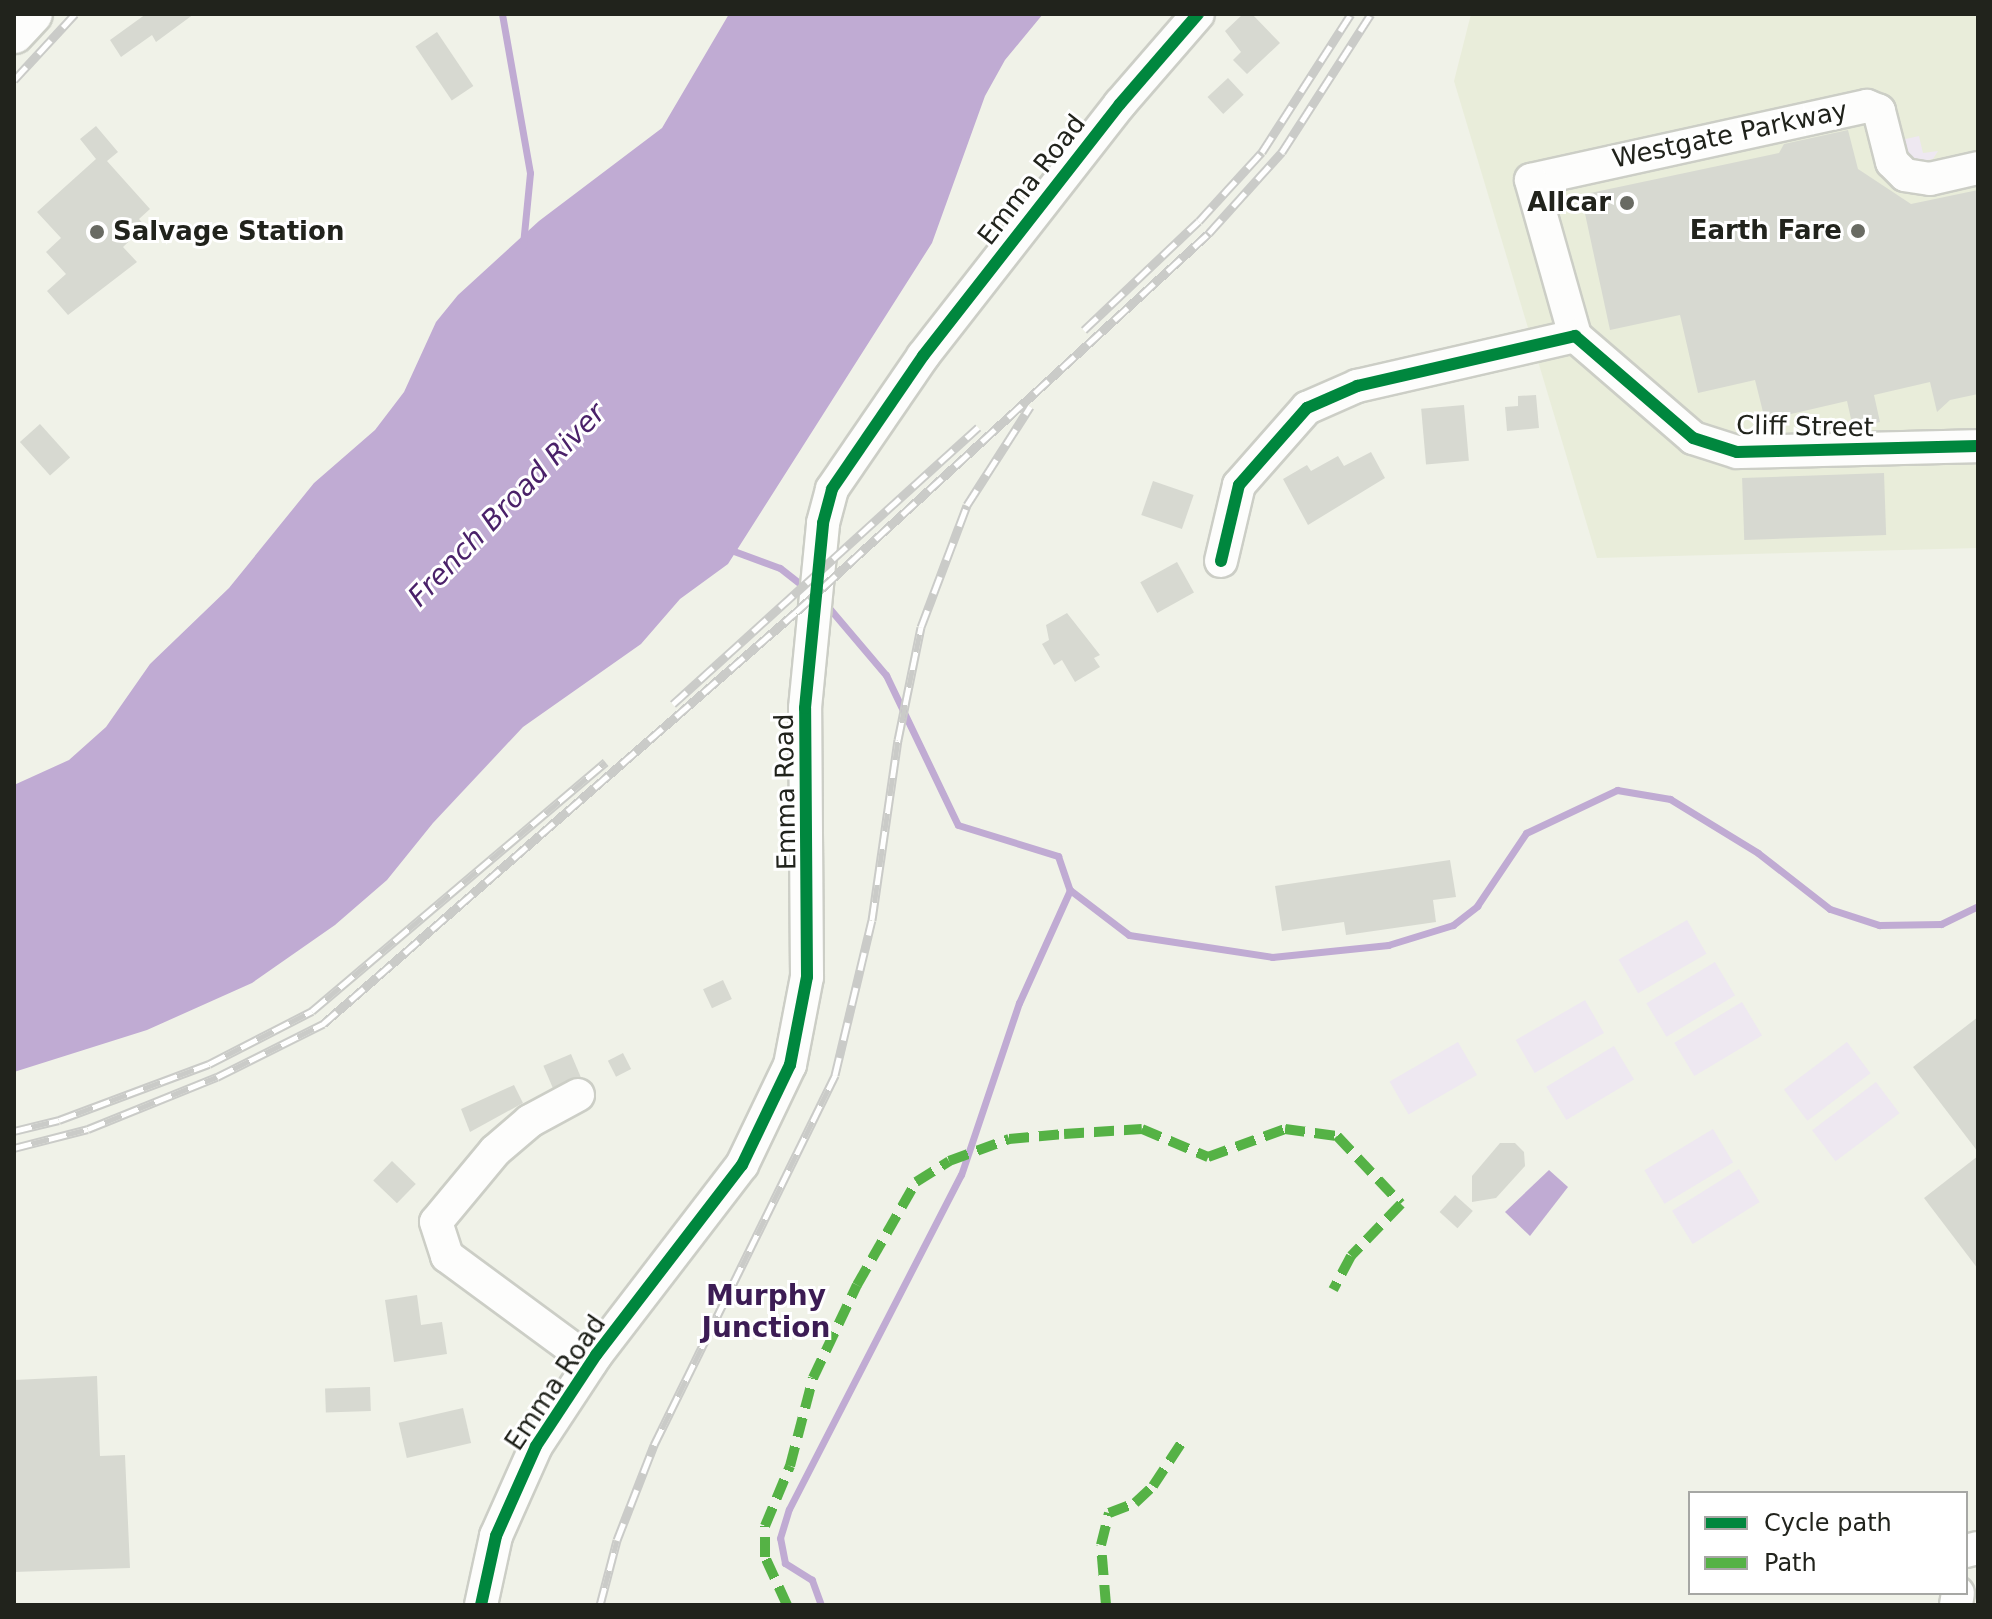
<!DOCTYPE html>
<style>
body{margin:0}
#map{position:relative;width:1992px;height:1619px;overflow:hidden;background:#f0f2e8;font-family:"DejaVu Sans",sans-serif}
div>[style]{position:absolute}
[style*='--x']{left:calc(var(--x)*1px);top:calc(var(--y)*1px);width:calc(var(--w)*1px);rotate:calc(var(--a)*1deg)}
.built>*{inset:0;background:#e9edda}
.green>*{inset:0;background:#eee8f1;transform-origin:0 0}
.water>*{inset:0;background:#c0abd3}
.stream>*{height:7px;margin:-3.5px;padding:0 3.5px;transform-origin:3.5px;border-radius:3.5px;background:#c0abd3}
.building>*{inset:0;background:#d7d9d1;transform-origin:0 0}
.roads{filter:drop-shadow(2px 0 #cccec6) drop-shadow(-2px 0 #cccec6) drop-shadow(0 2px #cccec6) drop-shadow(0 -2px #cccec6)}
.minor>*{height:32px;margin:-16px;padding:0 16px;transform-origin:16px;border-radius:16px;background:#fdfdfc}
.major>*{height:40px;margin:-20px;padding:0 20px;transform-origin:20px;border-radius:20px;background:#fdfdfc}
.rail>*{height:9px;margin-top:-4.5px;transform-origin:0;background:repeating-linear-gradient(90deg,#fff 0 18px,#cacbc8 0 36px);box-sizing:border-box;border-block:2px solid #cacbc8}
.quiet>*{height:10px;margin-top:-5px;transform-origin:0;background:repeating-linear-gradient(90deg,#55b245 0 20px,transparent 0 30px)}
.cycleway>*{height:12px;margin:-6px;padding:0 6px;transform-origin:6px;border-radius:6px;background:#00873e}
.dots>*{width:22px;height:22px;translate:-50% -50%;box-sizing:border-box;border:4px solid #fff;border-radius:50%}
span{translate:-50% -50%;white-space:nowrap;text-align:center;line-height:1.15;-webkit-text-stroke:6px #fff;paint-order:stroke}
.street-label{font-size:26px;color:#21231c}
.poi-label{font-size:26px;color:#21231c;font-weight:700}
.right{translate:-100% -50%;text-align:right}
.left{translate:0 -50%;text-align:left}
.water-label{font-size:28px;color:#4a2169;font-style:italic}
.neighbourhood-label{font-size:28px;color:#3c1c54;font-weight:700}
.frame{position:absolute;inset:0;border:16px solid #21231c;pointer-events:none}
.legend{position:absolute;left:1688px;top:1491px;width:280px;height:104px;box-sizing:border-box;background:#fff;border:2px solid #a6a7a4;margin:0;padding:10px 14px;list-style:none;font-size:24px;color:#21231c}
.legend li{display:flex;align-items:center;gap:16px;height:40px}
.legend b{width:40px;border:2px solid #a6a7a4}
</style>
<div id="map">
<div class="built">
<div style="clip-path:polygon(1471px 14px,1978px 14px,1978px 548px,1597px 558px,1454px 81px)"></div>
</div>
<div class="green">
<div style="clip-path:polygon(1919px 136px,1923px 153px,1938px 151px,1933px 159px,1918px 162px,1906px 154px,1901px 140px)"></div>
<div style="left:1687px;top:920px;width:39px;height:79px;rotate:60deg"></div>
<div style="left:1715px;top:962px;width:39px;height:80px;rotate:59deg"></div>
<div style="left:1585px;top:1000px;width:38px;height:80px;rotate:60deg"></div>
<div style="left:1742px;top:1002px;width:39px;height:79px;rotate:59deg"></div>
<div style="left:1458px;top:1042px;width:38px;height:79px;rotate:60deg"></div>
<div style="left:1847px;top:1042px;width:39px;height:79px;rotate:53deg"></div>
<div style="left:1614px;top:1046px;width:39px;height:79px;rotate:59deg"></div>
<div style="left:1876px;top:1082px;width:39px;height:80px;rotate:53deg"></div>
<div style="left:1713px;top:1129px;width:39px;height:80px;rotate:59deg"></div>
<div style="left:1739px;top:1169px;width:39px;height:79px;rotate:58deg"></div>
</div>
<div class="water">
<div style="clip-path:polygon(729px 14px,1043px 14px,1005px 60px,985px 96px,932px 243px,728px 564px,680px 599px,641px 644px,523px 727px,433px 823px,387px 880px,335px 925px,252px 983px,147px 1030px,14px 1072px,14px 785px,69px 760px,106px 727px,150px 664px,229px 588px,314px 483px,375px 430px,404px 392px,436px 322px,458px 295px,539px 221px,662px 128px)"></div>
<div style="clip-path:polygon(1549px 1170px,1568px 1187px,1530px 1236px,1505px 1212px)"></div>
</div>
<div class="stream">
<div style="--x:502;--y:14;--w:161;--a:80"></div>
<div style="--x:530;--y:173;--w:72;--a:95.6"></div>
<div style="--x:731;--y:550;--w:52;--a:20.2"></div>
<div style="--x:780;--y:568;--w:36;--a:38"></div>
<div style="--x:824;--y:602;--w:96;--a:49.7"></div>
<div style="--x:886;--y:675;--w:166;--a:64.4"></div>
<div style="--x:958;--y:825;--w:105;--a:17.2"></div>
<div style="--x:1058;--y:856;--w:36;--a:71"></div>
<div style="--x:1070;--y:890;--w:74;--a:37.3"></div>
<div style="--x:1129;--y:935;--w:145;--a:8.7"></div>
<div style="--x:1272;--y:957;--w:117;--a:-5.9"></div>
<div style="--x:1388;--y:945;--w:68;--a:-17.1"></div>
<div style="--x:1453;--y:925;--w:31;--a:-38"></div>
<div style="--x:1477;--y:906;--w:88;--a:-56.1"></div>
<div style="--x:1526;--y:833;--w:101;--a:-25.3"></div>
<div style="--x:1617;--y:790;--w:54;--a:9.6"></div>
<div style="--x:1670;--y:799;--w:103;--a:31.5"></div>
<div style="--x:1758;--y:853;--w:91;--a:37.9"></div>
<div style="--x:1830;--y:909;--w:52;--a:18.1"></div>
<div style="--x:1879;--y:925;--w:62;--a:-0.9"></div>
<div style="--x:1941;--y:924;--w:41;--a:-25.9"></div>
<div style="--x:821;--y:1605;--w:27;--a:-110"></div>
<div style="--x:812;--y:1580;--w:32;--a:-148"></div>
<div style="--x:785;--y:1563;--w:25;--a:-101"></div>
<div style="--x:780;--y:1538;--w:30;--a:-73"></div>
<div style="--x:789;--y:1509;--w:376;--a:-62.8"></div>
<div style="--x:961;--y:1175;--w:182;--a:-71.4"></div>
<div style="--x:1019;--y:1003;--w:124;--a:-65.7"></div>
</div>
<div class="building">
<div style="clip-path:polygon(146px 14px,194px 14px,156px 42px,152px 35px,121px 57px,110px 40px)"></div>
<div style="clip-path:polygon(1243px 14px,1252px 14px,1280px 43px,1247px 74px,1233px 60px,1241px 52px,1225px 31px)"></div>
<div style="left:437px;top:32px;width:65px;height:26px;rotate:56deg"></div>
<div style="left:1228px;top:78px;width:23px;height:28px;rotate:47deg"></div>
<div style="clip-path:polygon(96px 126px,118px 152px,107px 161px,150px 209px,139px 219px,145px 226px,123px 247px,137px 262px,68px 315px,47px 291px,66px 274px,46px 252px,61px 238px,37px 212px,96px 159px,80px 139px)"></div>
<div style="clip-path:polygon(1848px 130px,1858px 169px,1911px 204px,1978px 190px,1978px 394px,1950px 400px,1937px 412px,1930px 382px,1874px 395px,1880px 422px,1853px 428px,1847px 401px,1765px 420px,1755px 380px,1698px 393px,1680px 315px,1610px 330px,1581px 195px,1779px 153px,1784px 144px)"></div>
<div style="clip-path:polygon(1536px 395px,1539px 428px,1507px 431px,1505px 407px,1518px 406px,1518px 396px)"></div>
<div style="left:1464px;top:405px;width:56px;height:43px;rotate:85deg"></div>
<div style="left:40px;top:424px;width:45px;height:27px;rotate:48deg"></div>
<div style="clip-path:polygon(1371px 452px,1385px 478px,1308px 525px,1283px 479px,1307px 465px,1311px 471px,1338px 456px,1344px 466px)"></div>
<div style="left:1884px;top:473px;width:62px;height:142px;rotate:88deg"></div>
<div style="left:1153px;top:481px;width:43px;height:36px;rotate:19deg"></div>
<div style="left:1177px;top:562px;width:35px;height:42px;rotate:61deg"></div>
<div style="clip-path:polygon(1067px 613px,1100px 655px,1094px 658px,1100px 667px,1075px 682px,1062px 660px,1054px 665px,1042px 644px,1049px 640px,1046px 625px)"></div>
<div style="clip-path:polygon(1450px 860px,1456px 897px,1433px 900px,1436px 922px,1346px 935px,1344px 922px,1282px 931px,1275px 886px)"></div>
<div style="left:723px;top:980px;width:21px;height:22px;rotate:65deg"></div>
<div style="clip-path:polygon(1978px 1017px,1978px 1152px,1913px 1067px)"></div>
<div style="left:623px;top:1053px;width:18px;height:17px;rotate:63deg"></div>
<div style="left:571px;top:1054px;width:25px;height:30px;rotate:67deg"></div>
<div style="clip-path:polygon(514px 1085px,523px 1103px,470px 1132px,461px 1109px)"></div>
<div style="clip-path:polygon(1500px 1143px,1515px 1143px,1524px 1152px,1525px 1166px,1496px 1198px,1472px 1202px,1472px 1176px)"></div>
<div style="clip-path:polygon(1978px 1156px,1978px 1269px,1924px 1198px)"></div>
<div style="left:392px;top:1161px;width:33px;height:27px;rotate:44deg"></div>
<div style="left:1455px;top:1195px;width:24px;height:23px;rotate:42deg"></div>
<div style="clip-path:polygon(417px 1295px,421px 1325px,442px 1322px,447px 1354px,394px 1362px,385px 1300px)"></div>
<div style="clip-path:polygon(97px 1376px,100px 1456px,125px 1455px,130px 1568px,14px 1572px,14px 1380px)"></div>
<div style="left:370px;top:1387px;width:24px;height:45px;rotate:88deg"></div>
<div style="left:463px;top:1408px;width:36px;height:66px;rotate:77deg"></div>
</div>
<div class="roads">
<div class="minor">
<div style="--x:1978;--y:168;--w:49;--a:167.1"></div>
<div style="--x:1930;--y:179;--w:25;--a:-171"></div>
<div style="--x:1905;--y:175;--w:18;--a:-135"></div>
<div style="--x:1892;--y:162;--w:53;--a:-104.3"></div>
<div style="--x:1879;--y:111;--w:13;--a:-157"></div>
<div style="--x:1867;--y:106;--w:344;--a:167.6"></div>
<div style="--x:1531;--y:180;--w:162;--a:74.2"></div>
<div style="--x:1575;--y:336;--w:156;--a:40.8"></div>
<div style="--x:1693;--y:438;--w:46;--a:17.7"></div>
<div style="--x:1737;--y:452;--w:241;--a:-1.4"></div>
<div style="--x:1221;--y:561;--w:78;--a:-76.7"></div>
<div style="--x:1239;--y:485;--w:103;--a:-48.6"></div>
<div style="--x:1307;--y:408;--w:55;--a:-23.7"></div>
<div style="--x:1357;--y:386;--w:224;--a:-12.9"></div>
<div style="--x:578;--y:1095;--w:55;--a:151.6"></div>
<div style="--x:530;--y:1121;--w:46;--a:139.4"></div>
<div style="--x:495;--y:1151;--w:92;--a:129.7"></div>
<div style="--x:436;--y:1222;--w:36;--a:72"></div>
<div style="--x:447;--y:1256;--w:179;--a:36.4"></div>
<div style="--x:1966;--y:1551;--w:12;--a:-14"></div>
<div style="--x:481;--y:1605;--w:71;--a:-77.7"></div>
<div style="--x:496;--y:1536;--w:98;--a:-66"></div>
<div style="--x:536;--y:1446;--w:109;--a:-56.6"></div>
<div style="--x:596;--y:1355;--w:240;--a:-52.5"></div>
<div style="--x:742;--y:1165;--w:111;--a:-64.4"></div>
<div style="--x:790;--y:1065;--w:90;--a:-79.1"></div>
<div style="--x:807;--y:977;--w:269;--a:-90.4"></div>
<div style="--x:805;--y:708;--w:186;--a:-84.4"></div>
<div style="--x:823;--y:523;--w:35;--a:-75"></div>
<div style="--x:832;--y:489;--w:161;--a:-55.6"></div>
<div style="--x:923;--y:356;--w:320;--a:-52"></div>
<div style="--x:1120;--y:104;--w:119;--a:-49.1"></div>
<div style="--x:1956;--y:1605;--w:12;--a:-81"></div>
</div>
<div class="major">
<div style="--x:14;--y:33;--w:26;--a:-47"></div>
</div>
</div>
<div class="rail">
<div style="--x:14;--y:80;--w:90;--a:-47.3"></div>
<div style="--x:1084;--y:330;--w:158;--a:-43.5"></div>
<div style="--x:1199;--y:221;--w:93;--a:-47.6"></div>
<div style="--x:1262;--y:152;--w:164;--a:-57.2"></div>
<div style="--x:673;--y:704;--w:412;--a:-42.2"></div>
<div style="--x:14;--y:1131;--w:46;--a:-13.7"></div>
<div style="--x:59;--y:1120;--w:160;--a:-20.5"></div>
<div style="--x:209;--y:1064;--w:116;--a:-27.2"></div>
<div style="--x:312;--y:1011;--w:385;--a:-40.3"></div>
<div style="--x:14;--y:1148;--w:76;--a:-14.4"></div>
<div style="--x:88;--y:1129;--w:139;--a:-22"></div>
<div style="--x:217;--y:1077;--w:119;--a:-26.6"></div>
<div style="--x:323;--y:1024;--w:627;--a:-41.06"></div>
<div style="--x:796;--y:612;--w:561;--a:-42.54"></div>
<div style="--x:1209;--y:233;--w:109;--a:-48"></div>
<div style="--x:1282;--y:152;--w:164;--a:-57.2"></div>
<div style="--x:600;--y:1605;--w:67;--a:-75.3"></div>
<div style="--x:617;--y:1540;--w:102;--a:-68.7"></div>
<div style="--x:654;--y:1445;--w:412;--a:-63.9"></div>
<div style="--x:835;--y:1075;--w:159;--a:-76.6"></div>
<div style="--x:872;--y:920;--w:182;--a:-81.8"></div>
<div style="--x:898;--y:740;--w:115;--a:-78.5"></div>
<div style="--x:921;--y:627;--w:130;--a:-69.3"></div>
<div style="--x:967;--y:505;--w:117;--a:-57.3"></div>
</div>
<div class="quiet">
<div style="--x:787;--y:1605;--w:53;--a:-114.6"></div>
<div style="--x:765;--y:1557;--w:31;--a:-90"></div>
<div style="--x:765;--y:1526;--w:65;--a:-67.4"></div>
<div style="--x:790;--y:1466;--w:91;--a:-75.4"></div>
<div style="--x:813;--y:1378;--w:103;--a:-64.7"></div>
<div style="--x:857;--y:1285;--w:119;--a:-60.2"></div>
<div style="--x:916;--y:1182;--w:39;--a:-32"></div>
<div style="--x:949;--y:1161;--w:64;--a:-20.1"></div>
<div style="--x:1009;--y:1139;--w:55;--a:-5.2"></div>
<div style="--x:1064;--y:1134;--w:78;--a:-3.7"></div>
<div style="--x:1142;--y:1129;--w:72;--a:23"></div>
<div style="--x:1208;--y:1157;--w:82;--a:-20"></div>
<div style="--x:1285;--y:1129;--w:52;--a:7.7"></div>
<div style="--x:1337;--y:1136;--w:93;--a:46.7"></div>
<div style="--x:1401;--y:1204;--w:72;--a:133.9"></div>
<div style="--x:1351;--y:1256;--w:38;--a:118"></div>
<div style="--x:1106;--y:1605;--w:60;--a:-94.8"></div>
<div style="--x:1101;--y:1545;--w:33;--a:-76"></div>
<div style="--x:1109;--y:1513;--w:28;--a:-21"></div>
<div style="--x:1135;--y:1503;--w:25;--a:-43"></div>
<div style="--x:1153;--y:1486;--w:56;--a:-56.6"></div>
</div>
<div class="cycleway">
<div style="--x:1221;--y:561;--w:78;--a:-76.7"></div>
<div style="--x:1239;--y:485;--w:103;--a:-48.6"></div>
<div style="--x:1307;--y:408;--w:55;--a:-23.7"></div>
<div style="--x:1357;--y:386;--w:224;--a:-12.9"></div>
<div style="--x:1575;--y:336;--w:156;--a:40.8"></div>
<div style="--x:1693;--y:438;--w:46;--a:17.7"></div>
<div style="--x:1737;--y:452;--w:241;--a:-1.4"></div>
<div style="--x:481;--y:1605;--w:71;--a:-77.7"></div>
<div style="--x:496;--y:1536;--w:98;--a:-66"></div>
<div style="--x:536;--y:1446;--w:109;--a:-56.6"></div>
<div style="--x:596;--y:1355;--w:240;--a:-52.5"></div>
<div style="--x:742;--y:1165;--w:111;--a:-64.4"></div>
<div style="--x:790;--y:1065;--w:90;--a:-79.1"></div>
<div style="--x:807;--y:977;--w:269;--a:-90.4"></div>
<div style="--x:805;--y:708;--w:186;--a:-84.4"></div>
<div style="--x:823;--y:523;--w:35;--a:-75"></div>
<div style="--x:832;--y:489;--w:161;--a:-55.6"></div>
<div style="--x:923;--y:356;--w:320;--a:-52"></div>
<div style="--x:1120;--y:104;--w:119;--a:-49.1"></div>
</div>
<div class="dots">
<div style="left:1627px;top:203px;background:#696b63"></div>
<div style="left:1858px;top:231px;background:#696b63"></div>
<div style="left:97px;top:232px;background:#696b63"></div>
</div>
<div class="street-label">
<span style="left:1730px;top:135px;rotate:-12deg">Westgate Parkway</span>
<span style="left:1032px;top:180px;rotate:-52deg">Emma Road</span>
<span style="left:1805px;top:427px;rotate:1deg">Cliff Street</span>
<span style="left:786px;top:792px;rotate:-91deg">Emma Road</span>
<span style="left:556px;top:1383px;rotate:-56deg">Emma Road</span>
</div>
<div class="poi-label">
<span class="right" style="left:1611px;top:203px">Allcar</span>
<span class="right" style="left:1842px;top:231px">Earth Fare</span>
<span class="left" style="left:113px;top:232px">Salvage Station</span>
</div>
<div class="water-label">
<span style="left:507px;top:505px;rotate:-46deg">French Broad River</span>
</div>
<div class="neighbourhood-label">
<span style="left:766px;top:1312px">Murphy<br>Junction</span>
</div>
<div class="frame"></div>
<ul class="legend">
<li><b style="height:10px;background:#00873e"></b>Cycle path</li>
<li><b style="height:10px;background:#55b245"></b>Path</li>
</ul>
</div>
